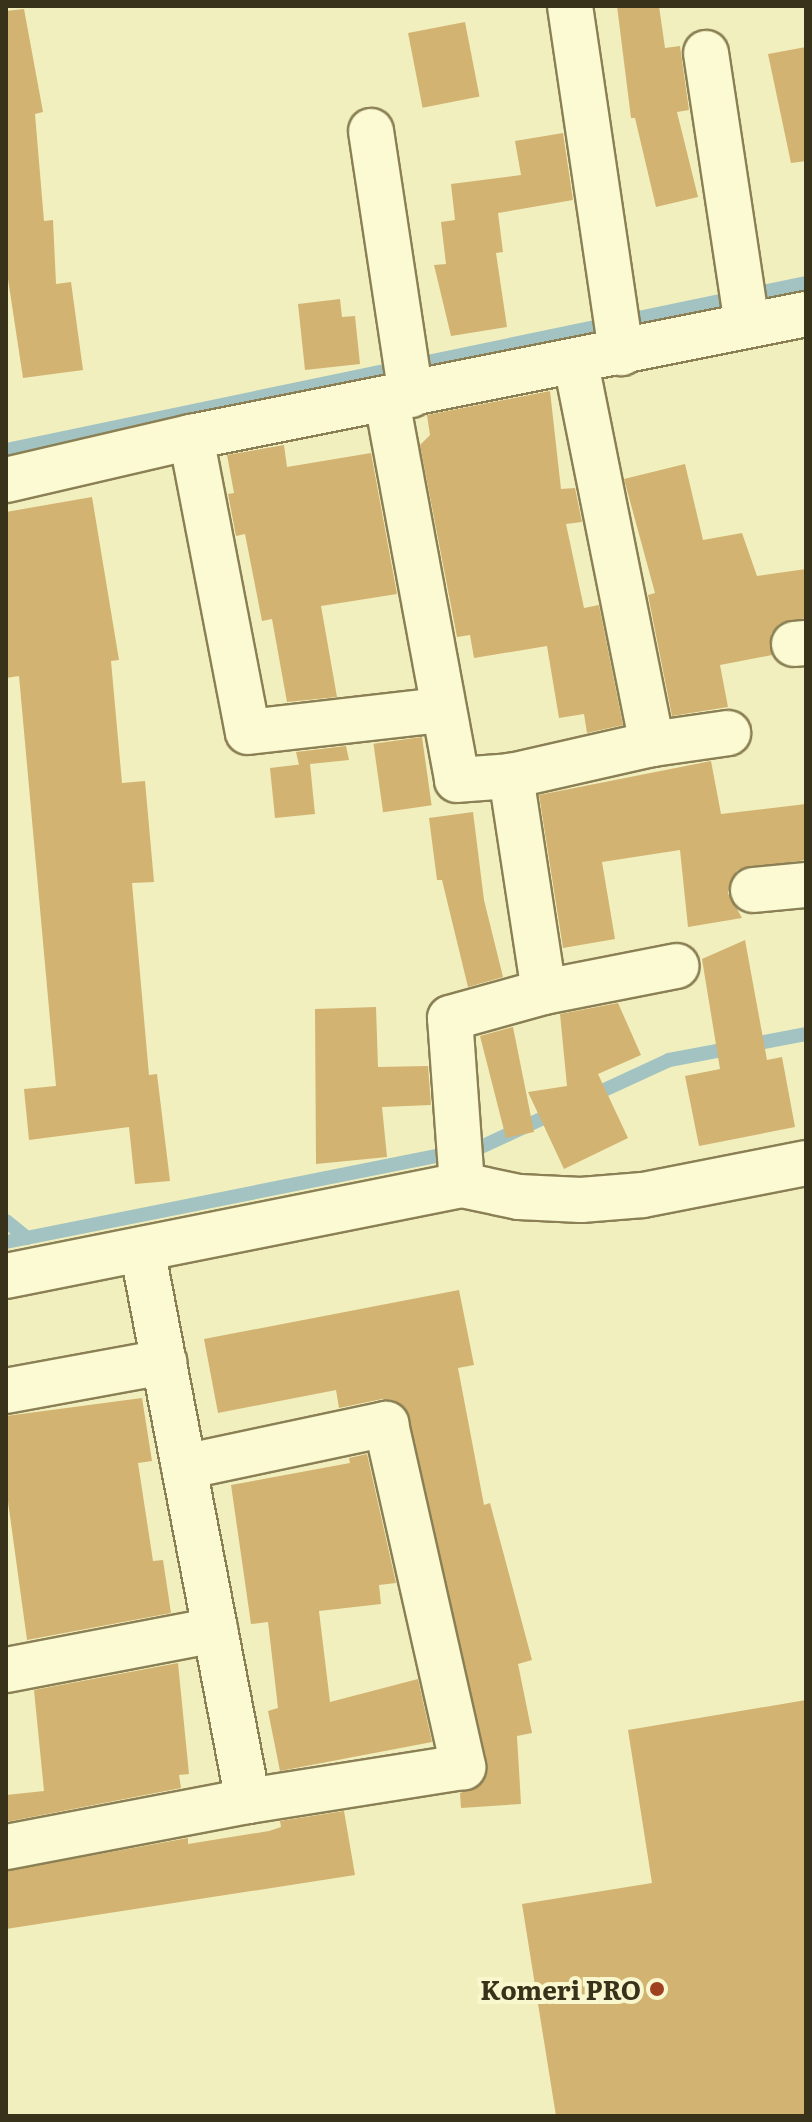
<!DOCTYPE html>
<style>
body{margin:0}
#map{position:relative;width:812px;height:2122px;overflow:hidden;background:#f1efbe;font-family:Literata,serif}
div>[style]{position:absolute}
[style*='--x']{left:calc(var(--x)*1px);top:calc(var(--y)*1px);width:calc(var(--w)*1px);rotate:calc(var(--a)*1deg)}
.stream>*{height:14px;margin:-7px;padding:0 7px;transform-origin:7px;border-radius:7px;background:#a2c3c1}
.building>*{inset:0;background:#d3b371;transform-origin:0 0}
.roads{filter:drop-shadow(2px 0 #8b8055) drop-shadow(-2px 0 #8b8055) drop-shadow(0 2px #8b8055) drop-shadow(0 -2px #8b8055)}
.street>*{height:44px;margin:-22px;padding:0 22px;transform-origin:22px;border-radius:22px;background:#fcfad2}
.dots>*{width:22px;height:22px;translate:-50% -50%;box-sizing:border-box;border:4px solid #f8f7ce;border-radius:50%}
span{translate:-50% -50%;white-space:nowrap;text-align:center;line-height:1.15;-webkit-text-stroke:8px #f8f7ce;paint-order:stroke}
.poi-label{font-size:26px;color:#39321b;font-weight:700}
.right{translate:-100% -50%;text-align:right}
.frame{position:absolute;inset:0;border:8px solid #39321b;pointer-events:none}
</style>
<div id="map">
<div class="stream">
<div style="--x:6;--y:450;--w:817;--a:-11.79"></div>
<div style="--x:589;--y:1097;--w:88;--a:-24.8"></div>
<div style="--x:669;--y:1060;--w:139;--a:-10.7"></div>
<div style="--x:6;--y:1221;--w:27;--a:39"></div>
<div style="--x:6;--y:1242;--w:484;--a:-11.3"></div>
<div style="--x:481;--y:1147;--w:83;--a:-25"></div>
</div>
<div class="building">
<div style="clip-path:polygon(617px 6px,659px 6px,665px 48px,680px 46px,689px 110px,677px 112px,698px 197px,656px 207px,635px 118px,631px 118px)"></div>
<div style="clip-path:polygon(24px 9px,43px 112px,35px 114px,44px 221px,53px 220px,56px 284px,71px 282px,83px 370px,23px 378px,6px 266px,6px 11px)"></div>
<div style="left:465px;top:22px;width:76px;height:58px;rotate:79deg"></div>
<div style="clip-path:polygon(806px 47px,806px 161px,791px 163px,768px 54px)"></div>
<div style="clip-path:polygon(563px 133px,573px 200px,498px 213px,503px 252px,496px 253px,507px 327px,451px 336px,434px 265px,446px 264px,441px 222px,455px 220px,451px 184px,521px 175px,515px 141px)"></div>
<div style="clip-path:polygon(340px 299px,342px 317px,355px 316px,360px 364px,305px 370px,298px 304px)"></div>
<div style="clip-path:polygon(550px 391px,561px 489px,575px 488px,582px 522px,566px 524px,584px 608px,599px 605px,623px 725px,587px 733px,584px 714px,559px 718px,547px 646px,474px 658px,470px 635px,457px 637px,420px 445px,430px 435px,427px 415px)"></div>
<div style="clip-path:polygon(284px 445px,287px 467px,371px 453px,397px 594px,321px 606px,337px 697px,287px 702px,272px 619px,262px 621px,245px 534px,236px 536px,228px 494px,234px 493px,227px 455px)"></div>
<div style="clip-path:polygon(685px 464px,703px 540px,742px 533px,757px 576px,806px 569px,806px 618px,779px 624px,771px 634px,772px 655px,720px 665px,728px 707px,672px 716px,648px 595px,655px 593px,624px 479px)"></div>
<div style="clip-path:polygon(92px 497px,119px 660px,111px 661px,122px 783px,145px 781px,154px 882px,132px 883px,149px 1075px,157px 1074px,170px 1181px,135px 1184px,129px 1127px,29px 1140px,24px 1089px,56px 1086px,19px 676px,6px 678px,6px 512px)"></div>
<div style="left:422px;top:737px;width:69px;height:49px;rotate:82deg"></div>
<div style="clip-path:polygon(346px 746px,349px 760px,310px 764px,315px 814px,275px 818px,270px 768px,304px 764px,299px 765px,296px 752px)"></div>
<div style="clip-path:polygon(711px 761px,721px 814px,806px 804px,806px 860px,737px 870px,728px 893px,742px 918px,688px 927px,680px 850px,602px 862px,615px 939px,563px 948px,539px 795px)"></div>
<div style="clip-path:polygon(473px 812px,484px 900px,503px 977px,468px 987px,442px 880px,437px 880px,429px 818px)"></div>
<div style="clip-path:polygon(745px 940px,767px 1060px,782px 1057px,795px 1127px,699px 1146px,685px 1076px,720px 1069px,702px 959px)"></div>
<div style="clip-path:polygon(618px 1003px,641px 1055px,598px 1074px,628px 1138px,564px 1169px,528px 1092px,567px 1086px,560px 1014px)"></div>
<div style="clip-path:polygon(376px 1007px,378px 1067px,428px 1066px,431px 1105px,382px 1107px,387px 1157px,316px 1164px,315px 1009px)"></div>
<div style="clip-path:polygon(513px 1027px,534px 1132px,506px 1138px,480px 1036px)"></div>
<div style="clip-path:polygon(459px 1290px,474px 1365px,458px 1368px,484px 1505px,490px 1503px,532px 1660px,518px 1664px,532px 1733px,517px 1736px,521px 1804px,461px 1808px,460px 1793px,480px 1785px,487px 1762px,405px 1408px,382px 1399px,339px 1408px,336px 1390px,218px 1413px,204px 1339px)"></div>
<div style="clip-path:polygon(142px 1398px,152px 1461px,138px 1463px,153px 1561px,163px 1560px,171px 1613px,27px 1640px,6px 1487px,6px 1416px)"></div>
<div style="clip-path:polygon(367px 1454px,396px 1583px,379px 1585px,381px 1604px,319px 1611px,330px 1702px,418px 1679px,432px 1742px,280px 1771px,268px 1711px,278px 1708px,268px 1622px,251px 1624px,231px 1485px,350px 1463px,349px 1458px)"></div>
<div style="clip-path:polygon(178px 1663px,189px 1774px,179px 1775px,181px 1788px,6px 1822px,6px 1795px,44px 1791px,34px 1690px)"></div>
<div style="clip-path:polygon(806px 1700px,806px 2116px,556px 2116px,522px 1904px,652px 1883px,628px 1730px)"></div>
<div style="clip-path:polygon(344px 1811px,355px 1875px,6px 1929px,6px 1871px,188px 1838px,188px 1844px,269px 1831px,281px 1827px,280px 1821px)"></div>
</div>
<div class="roads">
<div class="street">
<div style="--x:570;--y:6;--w:351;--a:81.6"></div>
<div style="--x:706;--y:53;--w:273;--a:81.4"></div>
<div style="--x:371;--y:131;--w:267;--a:81.4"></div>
<div style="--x:387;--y:401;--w:385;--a:79.5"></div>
<div style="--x:457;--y:780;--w:54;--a:-4.2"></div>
<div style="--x:191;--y:437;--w:300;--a:79.1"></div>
<div style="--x:248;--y:732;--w:195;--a:-6.5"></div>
<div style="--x:6;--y:480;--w:190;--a:-13.1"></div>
<div style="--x:191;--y:437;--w:627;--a:-11.31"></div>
<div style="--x:794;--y:644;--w:12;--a:-5"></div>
<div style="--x:652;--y:744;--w:77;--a:-8.2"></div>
<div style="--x:753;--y:890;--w:53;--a:-5.4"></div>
<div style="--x:544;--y:992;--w:135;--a:-11.1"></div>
<div style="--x:462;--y:1185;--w:167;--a:-94.1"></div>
<div style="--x:450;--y:1018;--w:98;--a:-15.5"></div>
<div style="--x:544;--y:992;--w:219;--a:-98.7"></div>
<div style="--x:511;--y:776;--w:145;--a:-12.8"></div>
<div style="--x:652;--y:744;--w:388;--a:-101.3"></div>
<div style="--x:6;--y:1276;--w:465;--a:-11.3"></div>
<div style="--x:462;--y:1185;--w:58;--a:11.9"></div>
<div style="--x:519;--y:1197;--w:62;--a:2.8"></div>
<div style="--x:581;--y:1200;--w:62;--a:-4.6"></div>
<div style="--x:643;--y:1195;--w:166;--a:-11.1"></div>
<div style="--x:6;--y:1391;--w:161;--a:-10.4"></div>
<div style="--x:184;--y:1467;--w:207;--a:-12"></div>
<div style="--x:386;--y:1424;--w:352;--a:77.3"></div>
<div style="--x:463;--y:1767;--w:218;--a:171"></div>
<div style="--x:6;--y:1670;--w:213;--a:-10.8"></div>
<div style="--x:6;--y:1847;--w:246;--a:-10.8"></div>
<div style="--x:248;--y:1801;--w:562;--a:-100.87"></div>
</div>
</div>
<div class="dots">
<div style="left:657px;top:1989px;background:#9f4020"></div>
</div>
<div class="poi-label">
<span class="right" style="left:641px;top:1989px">Komeri PRO</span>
</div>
<div class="frame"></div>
</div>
